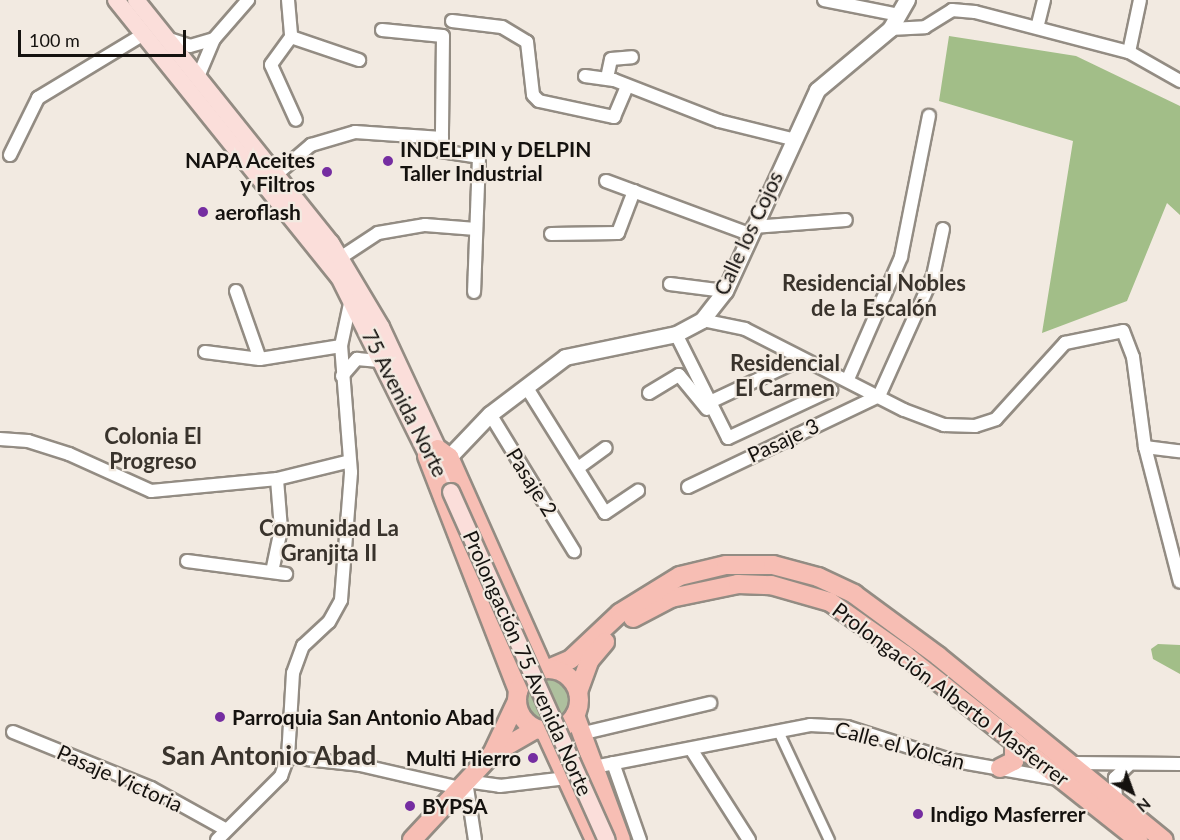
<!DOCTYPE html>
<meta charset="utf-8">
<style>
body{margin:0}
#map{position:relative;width:1180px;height:840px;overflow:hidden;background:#f2eae1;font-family:Lato,sans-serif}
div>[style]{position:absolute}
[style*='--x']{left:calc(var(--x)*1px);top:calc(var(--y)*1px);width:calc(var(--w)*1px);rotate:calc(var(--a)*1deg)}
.green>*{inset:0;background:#aec09e}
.round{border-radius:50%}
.forest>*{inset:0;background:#a2be88}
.roads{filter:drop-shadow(2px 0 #938c83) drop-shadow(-2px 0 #938c83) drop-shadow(0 2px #938c83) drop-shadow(0 -2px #938c83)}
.pedestrian>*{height:9px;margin:-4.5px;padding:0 4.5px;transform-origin:4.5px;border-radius:4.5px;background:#fff}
.minor>*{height:12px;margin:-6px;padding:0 6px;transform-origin:6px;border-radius:6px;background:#fff}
.tertiary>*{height:15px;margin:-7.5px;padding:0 7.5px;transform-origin:7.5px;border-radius:7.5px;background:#fff}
.secondary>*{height:16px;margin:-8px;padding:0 8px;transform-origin:8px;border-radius:8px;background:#fbdeda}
.primary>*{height:18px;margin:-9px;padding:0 9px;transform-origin:9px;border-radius:9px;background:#f7beb4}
.primary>.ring{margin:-9px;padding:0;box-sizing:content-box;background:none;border:18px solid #f7beb4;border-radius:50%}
.bridges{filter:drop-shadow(2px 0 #938c83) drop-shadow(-2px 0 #938c83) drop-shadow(0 2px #938c83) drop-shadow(0 -2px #938c83)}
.secondary-bridge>*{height:16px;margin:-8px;padding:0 8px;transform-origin:8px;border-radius:8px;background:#fbdeda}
.dots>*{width:16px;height:16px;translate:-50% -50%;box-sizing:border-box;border:3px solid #f2eae1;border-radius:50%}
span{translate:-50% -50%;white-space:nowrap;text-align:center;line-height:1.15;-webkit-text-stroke:4.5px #f2eae1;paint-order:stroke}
.poi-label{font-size:21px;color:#15120f;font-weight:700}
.left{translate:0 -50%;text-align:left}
.right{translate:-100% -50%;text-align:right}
.street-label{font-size:21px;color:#15120f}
.neighbourhood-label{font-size:22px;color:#39332c;font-weight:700}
.district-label{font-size:27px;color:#39332c;font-weight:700}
.north{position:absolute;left:1102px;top:762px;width:60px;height:60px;-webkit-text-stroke:4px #f2eae1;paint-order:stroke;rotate:139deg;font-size:16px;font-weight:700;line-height:24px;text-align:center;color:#15120f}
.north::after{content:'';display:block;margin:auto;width:21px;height:27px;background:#15120f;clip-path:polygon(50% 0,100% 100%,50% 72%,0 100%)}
.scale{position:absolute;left:18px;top:30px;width:168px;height:27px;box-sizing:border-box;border:3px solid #15120f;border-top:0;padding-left:8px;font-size:18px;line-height:21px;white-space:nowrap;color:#15120f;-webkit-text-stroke:4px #f2eae1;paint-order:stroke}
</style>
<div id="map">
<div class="green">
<div class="round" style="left:521px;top:675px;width:50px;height:50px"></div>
</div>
<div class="forest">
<div style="clip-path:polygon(949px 36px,1076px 56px,1180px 106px,1180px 215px,1167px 203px,1127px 301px,1042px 333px,1073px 141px,939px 101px)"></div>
<div style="clip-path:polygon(1158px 644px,1180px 645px,1180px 674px,1153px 659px,1151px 649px)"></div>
</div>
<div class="roads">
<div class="pedestrian">
<div style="--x:778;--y:731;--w:120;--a:64.9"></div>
</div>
<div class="minor">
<div style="--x:288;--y:0;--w:37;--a:85"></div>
<div style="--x:291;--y:37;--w:34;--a:126"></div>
<div style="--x:271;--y:65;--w:60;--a:65.6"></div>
<div style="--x:824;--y:0;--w:76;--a:11.3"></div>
<div style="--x:452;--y:21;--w:50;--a:6.8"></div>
<div style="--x:502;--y:27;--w:29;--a:31"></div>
<div style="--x:527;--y:42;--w:53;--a:83.5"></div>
<div style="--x:533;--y:95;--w:8;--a:45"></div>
<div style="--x:539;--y:101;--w:77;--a:12"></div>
<div style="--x:614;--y:117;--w:33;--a:-67"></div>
<div style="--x:1038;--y:24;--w:25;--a:-76"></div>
<div style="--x:890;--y:29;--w:35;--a:-3"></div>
<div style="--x:925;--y:27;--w:32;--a:-32"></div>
<div style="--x:952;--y:10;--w:23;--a:5"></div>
<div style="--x:975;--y:12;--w:159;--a:14.6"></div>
<div style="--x:1129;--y:52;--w:59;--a:29.6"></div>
<div style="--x:382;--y:30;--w:61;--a:5.6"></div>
<div style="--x:443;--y:36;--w:102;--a:90.6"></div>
<div style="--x:291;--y:37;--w:72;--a:18.7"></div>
<div style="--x:166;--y:38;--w:25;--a:18"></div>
<div style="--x:190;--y:46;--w:25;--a:-16"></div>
<div style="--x:1129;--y:52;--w:53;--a:-78.1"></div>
<div style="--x:585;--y:76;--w:29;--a:8"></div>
<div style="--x:614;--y:80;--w:113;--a:21.3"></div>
<div style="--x:719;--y:121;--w:75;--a:13.9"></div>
<div style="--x:198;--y:77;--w:41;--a:-67.2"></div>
<div style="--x:214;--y:39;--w:52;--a:-48.9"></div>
<div style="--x:607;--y:78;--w:19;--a:-78"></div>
<div style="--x:611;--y:59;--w:21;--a:-5"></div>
<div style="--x:10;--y:155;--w:64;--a:-63.8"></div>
<div style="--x:38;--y:98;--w:122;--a:-31.2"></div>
<div style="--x:277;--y:174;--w:45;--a:-40.5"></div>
<div style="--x:311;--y:145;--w:46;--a:-16.5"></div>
<div style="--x:355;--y:132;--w:87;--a:3.9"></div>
<div style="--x:442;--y:138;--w:13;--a:94"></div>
<div style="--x:441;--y:151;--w:38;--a:9"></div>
<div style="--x:479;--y:157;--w:135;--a:92.1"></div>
<div style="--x:606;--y:181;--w:153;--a:20.3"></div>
<div style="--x:753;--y:227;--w:93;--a:-4.3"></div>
<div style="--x:551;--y:234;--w:67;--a:-0.9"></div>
<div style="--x:618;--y:233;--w:45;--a:-69.1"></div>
<div style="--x:340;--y:258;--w:45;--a:-33.3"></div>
<div style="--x:378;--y:233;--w:48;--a:-9.7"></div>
<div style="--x:425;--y:225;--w:51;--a:4.5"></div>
<div style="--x:670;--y:284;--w:55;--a:7.3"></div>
<div style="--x:236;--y:291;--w:72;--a:70.6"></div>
<div style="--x:702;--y:320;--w:44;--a:11.8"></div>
<div style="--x:745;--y:329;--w:178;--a:27"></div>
<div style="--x:904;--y:410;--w:43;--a:20.6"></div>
<div style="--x:944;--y:425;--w:31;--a:2"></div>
<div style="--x:975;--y:426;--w:22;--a:-18"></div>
<div style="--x:996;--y:419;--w:103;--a:-47.8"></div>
<div style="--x:1065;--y:343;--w:59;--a:-11.7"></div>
<div style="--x:1123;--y:331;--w:28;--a:69"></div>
<div style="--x:1133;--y:357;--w:91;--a:82.4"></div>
<div style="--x:1145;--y:447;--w:35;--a:7"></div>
<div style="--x:676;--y:334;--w:76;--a:63.4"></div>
<div style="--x:710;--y:402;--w:92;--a:-25.2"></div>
<div style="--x:205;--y:352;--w:55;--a:7.3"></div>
<div style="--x:260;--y:359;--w:82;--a:-9.1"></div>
<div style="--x:342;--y:376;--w:23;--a:-49"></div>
<div style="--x:357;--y:359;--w:25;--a:5"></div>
<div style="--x:848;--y:379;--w:133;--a:-66.5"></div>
<div style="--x:901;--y:257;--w:144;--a:-78.8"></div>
<div style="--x:527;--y:388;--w:147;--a:58"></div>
<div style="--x:605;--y:513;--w:40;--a:-34"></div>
<div style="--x:649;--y:393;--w:35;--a:-31"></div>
<div style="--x:679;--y:375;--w:44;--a:50.5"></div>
<div style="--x:710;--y:402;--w:40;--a:63.4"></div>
<div style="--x:728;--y:438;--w:114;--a:-25"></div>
<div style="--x:490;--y:414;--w:161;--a:58.5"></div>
<div style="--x:0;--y:439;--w:28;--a:4"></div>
<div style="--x:28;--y:441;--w:43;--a:17.6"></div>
<div style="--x:69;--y:454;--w:90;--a:24.3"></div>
<div style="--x:151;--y:491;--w:127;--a:-5.4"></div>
<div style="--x:277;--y:479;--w:71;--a:-13.8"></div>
<div style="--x:1145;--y:447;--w:139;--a:75.5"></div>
<div style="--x:578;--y:468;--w:34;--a:-36"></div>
<div style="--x:688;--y:487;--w:212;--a:-25.5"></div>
<div style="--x:879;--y:396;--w:132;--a:-65.8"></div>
<div style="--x:933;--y:276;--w:48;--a:-78"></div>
<div style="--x:187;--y:561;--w:100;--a:7.5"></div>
<div style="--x:272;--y:572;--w:44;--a:-78.2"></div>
<div style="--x:281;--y:529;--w:50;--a:-94.6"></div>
<div style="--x:13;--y:732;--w:149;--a:22.1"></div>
<div style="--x:151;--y:788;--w:85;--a:29"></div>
<div style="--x:580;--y:734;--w:134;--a:-13.4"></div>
<div style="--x:691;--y:749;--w:108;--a:57.5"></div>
<div style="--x:288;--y:757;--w:72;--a:6.3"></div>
<div style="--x:360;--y:765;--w:103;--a:13"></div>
<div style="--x:613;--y:763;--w:82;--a:70.7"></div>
<div style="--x:1073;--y:763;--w:107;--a:0.5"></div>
<div style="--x:594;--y:767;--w:220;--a:-11"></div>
<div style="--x:810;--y:725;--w:37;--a:3"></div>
<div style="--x:847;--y:727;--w:108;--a:17.8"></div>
<div style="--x:950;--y:760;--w:110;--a:10"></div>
<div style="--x:1116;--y:800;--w:22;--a:-93"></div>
<div style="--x:1115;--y:778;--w:18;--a:-43"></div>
<div style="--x:217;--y:840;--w:91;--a:-45"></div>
<div style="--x:281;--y:776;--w:20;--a:-70"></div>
<div style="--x:288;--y:757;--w:84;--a:-86.6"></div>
<div style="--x:293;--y:673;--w:29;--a:-70"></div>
<div style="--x:303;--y:646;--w:35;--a:-43"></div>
<div style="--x:329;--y:622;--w:25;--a:-61"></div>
<div style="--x:341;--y:600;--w:128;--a:-85.5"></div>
<div style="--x:351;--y:472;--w:126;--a:-94.5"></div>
<div style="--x:341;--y:346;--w:48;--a:-78"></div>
<div style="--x:475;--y:840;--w:60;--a:-98.7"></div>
<div style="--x:466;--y:781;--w:34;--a:8"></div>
<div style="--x:500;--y:786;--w:67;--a:-6.8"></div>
</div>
<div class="tertiary">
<div style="--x:449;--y:457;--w:59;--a:-46.4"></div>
<div style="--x:490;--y:414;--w:94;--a:-37.2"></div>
<div style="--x:565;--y:357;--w:113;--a:-11.7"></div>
<div style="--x:676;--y:334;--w:30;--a:-28"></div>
<div style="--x:702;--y:320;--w:37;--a:-52"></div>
<div style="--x:725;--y:291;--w:221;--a:-65.4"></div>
<div style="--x:817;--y:90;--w:95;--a:-39.9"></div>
<div style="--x:890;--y:29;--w:34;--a:-60"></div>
</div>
<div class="secondary">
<div style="--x:116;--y:0;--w:356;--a:51.2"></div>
<div style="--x:339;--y:277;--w:213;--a:63.6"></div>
<div style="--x:136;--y:0;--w:312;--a:51.3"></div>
<div style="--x:331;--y:243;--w:98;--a:59.2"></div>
<div style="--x:381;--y:327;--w:135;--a:65"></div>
<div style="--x:438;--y:449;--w:45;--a:73.2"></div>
</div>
<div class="primary">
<div style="--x:438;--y:449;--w:14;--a:36"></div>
<div style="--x:449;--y:457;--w:233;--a:66"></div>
<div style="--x:427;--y:456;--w:252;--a:68.8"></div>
<div style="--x:633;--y:618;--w:43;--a:-27.8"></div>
<div style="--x:671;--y:598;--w:68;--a:-11.8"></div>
<div style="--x:738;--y:584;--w:33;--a:2"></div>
<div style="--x:771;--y:585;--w:61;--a:16.1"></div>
<div style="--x:830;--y:602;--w:92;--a:35.2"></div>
<div style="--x:905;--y:655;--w:298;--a:38.4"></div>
<div style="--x:548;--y:669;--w:25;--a:-23"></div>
<div style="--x:571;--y:659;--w:67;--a:-43.2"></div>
<div style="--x:620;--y:613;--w:70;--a:-31.7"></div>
<div style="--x:680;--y:576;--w:47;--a:-13.4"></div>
<div style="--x:726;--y:565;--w:47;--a:0"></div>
<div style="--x:773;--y:565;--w:47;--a:14.9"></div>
<div style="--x:818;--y:577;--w:40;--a:25"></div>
<div style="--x:854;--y:594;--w:104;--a:36.4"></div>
<div style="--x:938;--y:656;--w:291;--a:39.2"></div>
<div class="ring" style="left:517px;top:669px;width:44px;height:44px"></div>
<div style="--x:578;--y:692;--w:33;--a:-70"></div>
<div style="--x:589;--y:661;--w:25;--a:-50"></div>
<div style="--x:575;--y:715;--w:133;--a:69.8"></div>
<div style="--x:545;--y:731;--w:120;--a:65.4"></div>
<div style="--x:496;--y:752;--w:46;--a:-29.9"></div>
<div style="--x:1000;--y:768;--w:16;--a:-27"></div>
<div style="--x:1014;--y:761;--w:16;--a:-90"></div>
<div style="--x:412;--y:840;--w:117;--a:-47.1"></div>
<div style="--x:492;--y:754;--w:59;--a:-64.7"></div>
</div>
</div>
<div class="bridges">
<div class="secondary-bridge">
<div style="--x:451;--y:492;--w:381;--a:65.9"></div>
</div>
</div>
<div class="dots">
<div style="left:388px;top:161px;background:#752da1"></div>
<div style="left:327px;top:172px;background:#752da1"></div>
<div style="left:203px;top:212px;background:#752da1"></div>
<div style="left:220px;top:717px;background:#752da1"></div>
<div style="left:533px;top:758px;background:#752da1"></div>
<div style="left:410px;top:806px;background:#752da1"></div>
<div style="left:918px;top:814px;background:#752da1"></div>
</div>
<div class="poi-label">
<span class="left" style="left:400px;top:161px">INDELPIN y DELPIN<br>Taller Industrial</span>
<span class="right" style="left:315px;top:172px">NAPA Aceites<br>y Filtros</span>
<span class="left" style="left:215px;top:212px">aeroflash</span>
<span class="left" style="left:232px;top:717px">Parroquia San Antonio Abad</span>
<span class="right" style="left:521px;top:758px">Multi Hierro</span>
<span class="left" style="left:422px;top:806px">BYPSA</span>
<span class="left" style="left:930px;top:814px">Indigo Masferrer</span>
</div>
<div class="street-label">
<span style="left:748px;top:233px;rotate:-65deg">Calle los Cojos</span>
<span style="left:405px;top:403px;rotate:63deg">75 Avenida Norte</span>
<span style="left:783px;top:440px;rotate:-25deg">Pasaje 3</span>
<span style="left:532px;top:482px;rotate:58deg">Pasaje 2</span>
<span style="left:528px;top:663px;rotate:66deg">Prolongación 75 Avenida Norte</span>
<span style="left:951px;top:694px;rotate:37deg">Prolongación Alberto Masferrer</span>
<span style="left:900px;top:745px;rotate:15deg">Calle el Volcán</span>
<span style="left:120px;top:778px;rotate:24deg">Pasaje Victoria</span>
</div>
<div class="neighbourhood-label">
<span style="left:874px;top:295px">Residencial Nobles<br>de la Escalón</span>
<span style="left:785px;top:375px">Residencial<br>El Carmen</span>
<span style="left:153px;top:448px">Colonia El<br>Progreso</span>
<span style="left:329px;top:540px">Comunidad La<br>Granjita II</span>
</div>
<div class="district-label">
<span style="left:269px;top:755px">San Antonio Abad</span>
</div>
<div class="north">N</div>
<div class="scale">100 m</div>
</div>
